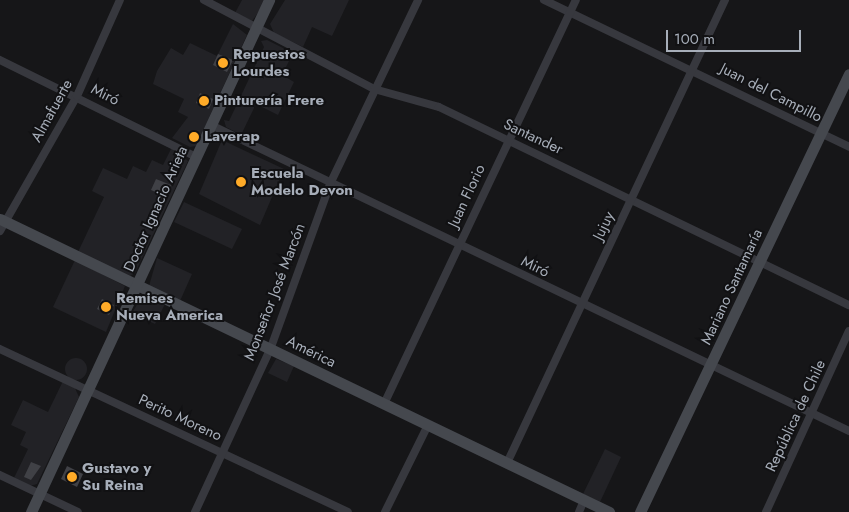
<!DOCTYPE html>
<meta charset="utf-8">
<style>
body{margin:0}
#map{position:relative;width:849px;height:512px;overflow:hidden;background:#161618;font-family:Jost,sans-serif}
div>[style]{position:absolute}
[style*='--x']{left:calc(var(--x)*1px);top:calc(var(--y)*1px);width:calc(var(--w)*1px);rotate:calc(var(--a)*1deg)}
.built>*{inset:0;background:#222226}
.round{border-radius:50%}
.building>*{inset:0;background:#404146}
.street>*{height:8px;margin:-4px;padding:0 4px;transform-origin:4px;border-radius:4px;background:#37383e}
.secondary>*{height:11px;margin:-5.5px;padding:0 5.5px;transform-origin:5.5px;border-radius:5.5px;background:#45484e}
.dots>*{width:14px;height:14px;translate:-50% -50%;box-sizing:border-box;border:2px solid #111113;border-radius:50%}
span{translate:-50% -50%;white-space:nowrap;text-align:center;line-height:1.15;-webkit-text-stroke:4px #111113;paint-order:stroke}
.poi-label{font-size:15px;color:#a7aeb9;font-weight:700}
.left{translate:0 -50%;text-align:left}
.street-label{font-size:15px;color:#a7aeb9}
.scale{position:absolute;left:666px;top:30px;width:135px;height:22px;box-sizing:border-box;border:2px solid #a7aeb9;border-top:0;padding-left:6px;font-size:15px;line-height:18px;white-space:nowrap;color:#a7aeb9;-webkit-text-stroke:4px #111113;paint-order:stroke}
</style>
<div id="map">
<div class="built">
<div style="clip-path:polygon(242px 0,267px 0,252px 21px,235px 13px)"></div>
<div style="clip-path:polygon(285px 0,349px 0,332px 36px,312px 27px,303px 47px,274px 33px,270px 24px)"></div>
<div style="clip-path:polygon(233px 24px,247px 35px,196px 146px,190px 147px,172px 138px,188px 117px,178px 112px,184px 99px,153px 84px,157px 71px,171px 48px,183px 55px,190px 43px,217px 56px)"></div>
<div style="clip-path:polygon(267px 40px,293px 53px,282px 75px,294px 82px,278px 115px,256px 104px,241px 135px,226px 127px,224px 120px,229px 121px,264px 47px,261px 41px)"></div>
<div style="clip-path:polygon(222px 140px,284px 169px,260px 225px,199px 194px)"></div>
<div style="clip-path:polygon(172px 147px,188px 161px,135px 273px,130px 276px,78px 252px,104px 197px,92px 191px,103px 168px,127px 179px,133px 166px,146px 172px,152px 160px,163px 165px)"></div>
<div style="clip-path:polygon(184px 202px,242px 229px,232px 249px,174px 222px)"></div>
<div style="clip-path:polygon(157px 258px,192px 274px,180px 301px,149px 286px)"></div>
<div style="clip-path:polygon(75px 260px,125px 286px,106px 332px,53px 307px)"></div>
<div style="clip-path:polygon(143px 295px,165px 304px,155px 324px,132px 313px)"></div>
<div class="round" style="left:65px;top:358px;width:22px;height:22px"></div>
<div style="clip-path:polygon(276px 359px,294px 366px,287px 382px,268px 373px)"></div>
<div style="clip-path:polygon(63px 381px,74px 386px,79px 397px,37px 484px,30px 486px,14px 478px,28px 449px,20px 445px,26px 432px,11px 425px,23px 400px,48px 412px)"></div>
<div style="clip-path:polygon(605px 449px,621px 457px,600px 502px,583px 494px)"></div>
</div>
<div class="building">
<div style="clip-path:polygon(218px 54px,233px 60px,227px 72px,213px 65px)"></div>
<div style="clip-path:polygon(200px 93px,213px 99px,209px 109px,196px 103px)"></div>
<div style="clip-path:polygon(156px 179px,171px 185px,166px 197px,151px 190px)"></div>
<div style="clip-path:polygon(102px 299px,114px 305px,109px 315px,97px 309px)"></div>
<div style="clip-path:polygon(31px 462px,41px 466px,31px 480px,24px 477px)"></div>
<div style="clip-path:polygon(67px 466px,83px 474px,77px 487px,61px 479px)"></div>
</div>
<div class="street">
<div style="--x:204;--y:0;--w:192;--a:27.6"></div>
<div style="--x:374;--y:89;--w:67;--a:15.5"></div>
<div style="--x:439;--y:107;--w:455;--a:25.8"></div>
<div style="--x:544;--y:0;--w:339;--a:25.7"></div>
<div style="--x:0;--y:60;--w:219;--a:26.3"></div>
<div style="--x:211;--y:125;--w:708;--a:25.62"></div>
<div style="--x:0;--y:231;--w:155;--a:-60.3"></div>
<div style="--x:77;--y:96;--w:105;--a:-65.9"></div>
<div style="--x:0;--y:349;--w:384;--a:25.1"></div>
<div style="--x:384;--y:404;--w:447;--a:-64.6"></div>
<div style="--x:507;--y:463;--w:512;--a:-64.79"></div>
<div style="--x:0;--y:475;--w:86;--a:25.4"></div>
<div style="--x:195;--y:512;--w:179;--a:-65.2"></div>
<div style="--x:270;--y:350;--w:177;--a:-70.1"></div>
<div style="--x:330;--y:184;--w:204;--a:-64.4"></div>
<div style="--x:385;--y:512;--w:97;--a:-63.7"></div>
<div style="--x:579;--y:512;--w:13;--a:-67"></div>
<div style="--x:766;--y:512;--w:199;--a:-65.4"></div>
</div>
<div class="secondary">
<div style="--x:0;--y:219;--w:676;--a:25.69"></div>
<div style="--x:31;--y:512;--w:565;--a:-65.07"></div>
<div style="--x:640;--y:512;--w:485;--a:-64.5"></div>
</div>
<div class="dots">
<div style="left:223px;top:63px;background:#ffab28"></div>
<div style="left:204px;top:101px;background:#ffab28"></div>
<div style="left:194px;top:137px;background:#ffab28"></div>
<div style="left:241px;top:182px;background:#ffab28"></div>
<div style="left:106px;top:307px;background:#ffab28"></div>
<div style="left:72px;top:477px;background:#ffab28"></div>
</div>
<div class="poi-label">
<span class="left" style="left:233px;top:63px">Repuestos<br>Lourdes</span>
<span class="left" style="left:214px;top:101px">Pinturería Frere</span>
<span class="left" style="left:204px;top:137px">Laverap</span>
<span class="left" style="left:251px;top:182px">Escuela<br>Modelo Devon</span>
<span class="left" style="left:116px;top:307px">Remises<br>Nueva America</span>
<span class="left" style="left:82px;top:477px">Gustavo y<br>Su Reina</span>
</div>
<div class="street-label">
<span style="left:771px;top:93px;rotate:27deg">Juan del Campillo</span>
<span style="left:105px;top:95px;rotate:27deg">Miró</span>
<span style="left:52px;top:111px;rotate:-61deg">Almafuerte</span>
<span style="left:533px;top:137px;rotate:25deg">Santander</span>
<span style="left:467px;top:196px;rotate:-65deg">Juan Florio</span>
<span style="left:156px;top:209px;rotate:-66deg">Doctor Ignacio Arieta</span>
<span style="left:604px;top:226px;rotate:-64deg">Jujuy</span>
<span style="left:535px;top:267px;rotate:26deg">Miró</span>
<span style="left:732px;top:287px;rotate:-65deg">Mariano Santamaría</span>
<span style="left:275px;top:292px;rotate:-69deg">Monseñor José Marcón</span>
<span style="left:311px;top:352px;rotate:26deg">América</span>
<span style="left:796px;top:416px;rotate:-65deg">República de Chile</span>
<span style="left:180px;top:418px;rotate:25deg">Perito Moreno</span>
</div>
<div class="scale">100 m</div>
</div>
